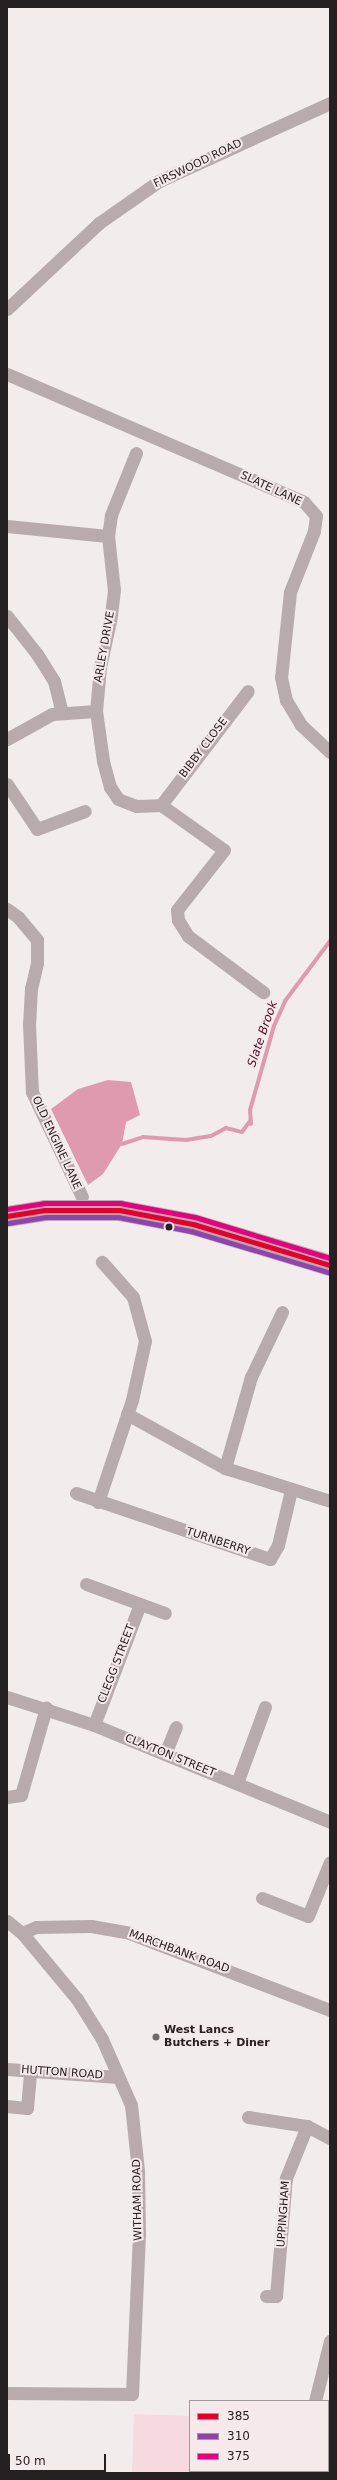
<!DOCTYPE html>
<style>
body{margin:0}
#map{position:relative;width:337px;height:2480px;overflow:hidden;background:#f2eced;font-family:"DejaVu Sans",sans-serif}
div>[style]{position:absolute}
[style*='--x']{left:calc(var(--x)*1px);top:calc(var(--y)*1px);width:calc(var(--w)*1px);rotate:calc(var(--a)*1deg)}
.green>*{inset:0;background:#f7d9e0}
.water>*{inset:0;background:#e09aaf}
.stream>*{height:4px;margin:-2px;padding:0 2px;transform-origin:2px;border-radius:2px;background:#e09aaf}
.street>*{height:13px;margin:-6.5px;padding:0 6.5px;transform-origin:6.5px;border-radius:6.5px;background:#b7abad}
.primary>*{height:21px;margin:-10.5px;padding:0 10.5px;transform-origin:10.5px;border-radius:10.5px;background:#b9abb0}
.bus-1>*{height:5px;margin:-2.5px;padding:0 2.5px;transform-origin:2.5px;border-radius:2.5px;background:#e4002b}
.bus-2>*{height:5px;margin:-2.5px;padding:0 2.5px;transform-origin:2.5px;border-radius:2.5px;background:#8e44ad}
.bus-3>*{height:5px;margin:-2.5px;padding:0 2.5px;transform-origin:2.5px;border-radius:2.5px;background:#e5007d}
.dots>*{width:11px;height:11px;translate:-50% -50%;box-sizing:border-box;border:2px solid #f5e9ec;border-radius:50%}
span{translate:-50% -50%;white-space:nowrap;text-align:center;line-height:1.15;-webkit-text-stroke:4px #f5e9ec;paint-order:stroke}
.street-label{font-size:11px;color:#252122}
.poi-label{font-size:11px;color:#252122;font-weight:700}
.left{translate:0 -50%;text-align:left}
.water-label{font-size:12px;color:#4e1028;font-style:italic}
.frame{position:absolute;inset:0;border:8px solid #252122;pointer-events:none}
.legend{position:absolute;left:189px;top:2400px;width:140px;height:72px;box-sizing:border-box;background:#f5e9ec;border:1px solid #a2999b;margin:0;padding:5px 7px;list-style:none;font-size:12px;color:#252122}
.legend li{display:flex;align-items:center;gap:8px;height:20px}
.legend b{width:20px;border:1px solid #a2999b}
.scale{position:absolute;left:8px;top:2454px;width:98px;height:18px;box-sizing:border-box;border:2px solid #252122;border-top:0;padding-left:5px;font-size:12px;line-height:14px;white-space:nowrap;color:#252122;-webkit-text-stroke:3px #f5e9ec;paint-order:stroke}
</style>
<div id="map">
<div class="green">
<div style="clip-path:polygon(134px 2414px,190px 2416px,190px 2471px,294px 2471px,293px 2473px,132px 2473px)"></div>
</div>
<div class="water">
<div style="clip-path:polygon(108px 1080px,131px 1082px,140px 1115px,126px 1122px,122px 1144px,103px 1174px,88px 1185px,51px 1109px,78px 1089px)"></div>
</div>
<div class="stream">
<div style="--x:251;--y:1124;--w:14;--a:-94"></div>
<div style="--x:250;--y:1110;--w:87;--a:-74.1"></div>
<div style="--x:274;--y:1026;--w:27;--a:-66"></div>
<div style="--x:285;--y:1001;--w:75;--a:-53.1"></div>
<div style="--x:122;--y:1144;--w:22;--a:-18"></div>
<div style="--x:143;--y:1137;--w:43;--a:4"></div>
<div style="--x:186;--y:1140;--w:25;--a:-9"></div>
<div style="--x:211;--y:1136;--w:17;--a:-28"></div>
<div style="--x:226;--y:1128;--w:16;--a:14"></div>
<div style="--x:242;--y:1132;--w:14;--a:-54"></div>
</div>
<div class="street">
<div style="--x:7;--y:309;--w:126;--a:-43.1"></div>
<div style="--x:99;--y:223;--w:73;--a:-35"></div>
<div style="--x:159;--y:181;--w:188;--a:-24.5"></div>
<div style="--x:7;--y:374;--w:323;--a:23.3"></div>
<div style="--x:304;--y:502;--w:18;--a:49"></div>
<div style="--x:316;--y:516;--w:15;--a:98"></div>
<div style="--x:314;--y:531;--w:66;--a:111.5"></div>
<div style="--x:290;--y:592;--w:85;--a:96"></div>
<div style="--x:281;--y:677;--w:24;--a:78"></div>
<div style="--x:286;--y:700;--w:29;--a:59"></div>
<div style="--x:301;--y:725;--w:40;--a:43"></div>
<div style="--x:136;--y:453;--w:67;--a:112"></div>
<div style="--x:111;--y:515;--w:21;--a:98"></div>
<div style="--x:108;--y:536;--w:54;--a:83.7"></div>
<div style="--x:114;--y:590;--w:31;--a:97"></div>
<div style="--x:110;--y:621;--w:47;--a:102.3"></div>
<div style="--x:100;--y:667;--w:44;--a:95.2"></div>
<div style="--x:96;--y:711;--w:50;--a:82"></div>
<div style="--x:103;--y:761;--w:27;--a:75"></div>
<div style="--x:110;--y:787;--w:14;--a:56"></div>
<div style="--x:118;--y:799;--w:19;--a:21"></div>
<div style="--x:136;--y:806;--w:25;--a:-2"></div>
<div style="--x:7;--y:526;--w:101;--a:5.7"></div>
<div style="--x:7;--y:616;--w:48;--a:51.7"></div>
<div style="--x:37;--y:654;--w:32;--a:58"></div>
<div style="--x:54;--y:681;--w:33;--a:76"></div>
<div style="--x:7;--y:739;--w:51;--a:-29.1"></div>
<div style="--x:52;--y:714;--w:44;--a:-3.9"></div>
<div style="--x:7;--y:784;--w:54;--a:56.3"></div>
<div style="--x:37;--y:829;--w:51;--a:-20.6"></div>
<div style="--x:161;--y:805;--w:77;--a:35.5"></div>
<div style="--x:224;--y:850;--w:76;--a:128.1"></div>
<div style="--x:177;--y:910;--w:10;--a:84"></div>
<div style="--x:178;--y:920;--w:19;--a:58"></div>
<div style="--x:188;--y:936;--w:94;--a:36.7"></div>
<div style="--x:161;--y:805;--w:143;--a:-52.7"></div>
<div style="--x:7;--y:909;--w:14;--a:36"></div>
<div style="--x:18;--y:917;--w:30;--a:50"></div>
<div style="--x:37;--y:940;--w:23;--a:90"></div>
<div style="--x:37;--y:963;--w:26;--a:103"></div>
<div style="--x:31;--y:988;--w:36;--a:93"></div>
<div style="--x:29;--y:1024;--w:68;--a:87.5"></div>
<div style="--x:32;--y:1092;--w:116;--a:64.5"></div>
<div style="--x:127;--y:1414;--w:112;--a:28.9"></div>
<div style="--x:225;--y:1468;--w:110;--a:17.4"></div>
<div style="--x:225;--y:1468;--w:95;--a:-74.1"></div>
<div style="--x:251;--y:1377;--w:72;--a:-64.5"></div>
<div style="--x:76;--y:1493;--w:205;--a:18.8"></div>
<div style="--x:270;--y:1559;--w:16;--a:-60"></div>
<div style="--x:278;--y:1545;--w:57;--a:-76.7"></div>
<div style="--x:98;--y:1502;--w:108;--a:-71.6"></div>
<div style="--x:132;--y:1400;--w:60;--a:-77.6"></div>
<div style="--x:145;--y:1341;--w:46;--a:-105.3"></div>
<div style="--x:133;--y:1297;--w:47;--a:-131.5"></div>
<div style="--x:86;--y:1584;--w:84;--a:20.2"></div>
<div style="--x:7;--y:1697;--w:91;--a:17.8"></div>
<div style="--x:94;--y:1725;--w:255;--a:22.3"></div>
<div style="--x:94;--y:1725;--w:129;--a:-69.2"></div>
<div style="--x:165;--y:1754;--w:29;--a:-68"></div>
<div style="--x:237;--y:1783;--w:81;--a:-69.8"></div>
<div style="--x:7;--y:1797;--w:14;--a:-8"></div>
<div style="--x:21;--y:1795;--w:91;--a:-74"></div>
<div style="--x:262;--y:1898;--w:49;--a:21.4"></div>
<div style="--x:308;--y:1916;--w:58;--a:-67.8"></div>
<div style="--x:7;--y:1921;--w:19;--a:39"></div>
<div style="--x:22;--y:1933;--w:86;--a:50.2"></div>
<div style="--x:77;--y:1999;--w:47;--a:58"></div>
<div style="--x:102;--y:2039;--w:72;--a:66.3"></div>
<div style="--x:131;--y:2105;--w:66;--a:83.9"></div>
<div style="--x:138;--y:2171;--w:63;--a:89.1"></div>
<div style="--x:139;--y:2234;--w:160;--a:92.5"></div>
<div style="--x:132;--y:2394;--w:125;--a:-179.5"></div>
<div style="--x:22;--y:1933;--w:15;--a:-23"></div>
<div style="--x:36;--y:1927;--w:55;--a:-1"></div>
<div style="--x:91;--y:1926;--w:39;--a:10"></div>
<div style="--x:129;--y:1933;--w:215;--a:21"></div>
<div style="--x:7;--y:2069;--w:111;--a:4.1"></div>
<div style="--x:7;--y:2106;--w:20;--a:6"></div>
<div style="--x:27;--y:2108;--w:38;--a:-85"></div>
<div style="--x:248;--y:2117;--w:60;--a:8.7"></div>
<div style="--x:307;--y:2126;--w:26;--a:28"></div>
<div style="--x:266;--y:2296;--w:10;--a:0"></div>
<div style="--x:276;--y:2296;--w:118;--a:-85.2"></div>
<div style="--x:286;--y:2178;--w:56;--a:-68"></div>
<div style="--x:315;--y:2401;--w:62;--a:-76"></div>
</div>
<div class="primary">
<div style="--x:7;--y:1216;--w:38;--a:-9"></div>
<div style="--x:45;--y:1210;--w:74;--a:0"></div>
<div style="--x:119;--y:1210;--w:75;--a:10.7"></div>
<div style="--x:193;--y:1224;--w:143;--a:16.7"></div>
</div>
<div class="bus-1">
<div style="--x:7;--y:1216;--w:38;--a:-9"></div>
<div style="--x:45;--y:1210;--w:74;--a:0"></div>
<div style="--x:119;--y:1210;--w:75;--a:10.7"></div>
<div style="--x:193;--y:1224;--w:143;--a:16.7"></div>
</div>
<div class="bus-2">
<div style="--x:8;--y:1223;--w:38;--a:-9"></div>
<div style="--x:46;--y:1217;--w:72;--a:0"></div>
<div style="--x:118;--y:1217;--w:74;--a:10.9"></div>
<div style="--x:191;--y:1231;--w:143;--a:16.7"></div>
</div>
<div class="bus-3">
<div style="--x:7;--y:1209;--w:37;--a:-9"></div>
<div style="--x:44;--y:1203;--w:76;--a:0"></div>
<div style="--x:120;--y:1203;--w:76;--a:10.6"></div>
<div style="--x:195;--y:1217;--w:141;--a:16.9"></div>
</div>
<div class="dots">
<div style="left:169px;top:1227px;background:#252122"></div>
<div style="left:156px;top:2037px;background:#6d6869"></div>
</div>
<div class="street-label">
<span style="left:198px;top:164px;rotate:-26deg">FIRSWOOD ROAD</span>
<span style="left:271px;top:489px;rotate:25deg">SLATE LANE</span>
<span style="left:105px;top:647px;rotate:-80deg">ARLEY DRIVE</span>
<span style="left:204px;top:748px;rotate:-53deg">BIBBY CLOSE</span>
<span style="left:56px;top:1143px;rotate:65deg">OLD ENGINE LANE</span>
<span style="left:218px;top:1542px;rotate:18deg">TURNBERRY</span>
<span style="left:117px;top:1664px;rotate:-69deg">CLEGG STREET</span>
<span style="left:170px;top:1756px;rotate:22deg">CLAYTON STREET</span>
<span style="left:179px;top:1952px;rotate:20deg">MARCHBANK ROAD</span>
<span style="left:62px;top:2073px;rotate:4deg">HUTTON ROAD</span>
<span style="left:138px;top:2200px;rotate:-91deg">WITHAM ROAD</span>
<span style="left:284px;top:2214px;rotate:-86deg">UPPINGHAM</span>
</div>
<div class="poi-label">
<span class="left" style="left:164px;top:2037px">West Lancs<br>Butchers + Diner</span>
</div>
<div class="water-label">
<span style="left:263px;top:1034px;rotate:-71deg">Slate Brook</span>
</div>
<div class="frame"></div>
<ul class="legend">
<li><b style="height:5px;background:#e4002b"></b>385</li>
<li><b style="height:5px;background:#8e44ad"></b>310</li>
<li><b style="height:5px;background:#e5007d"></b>375</li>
</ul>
<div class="scale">50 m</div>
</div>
